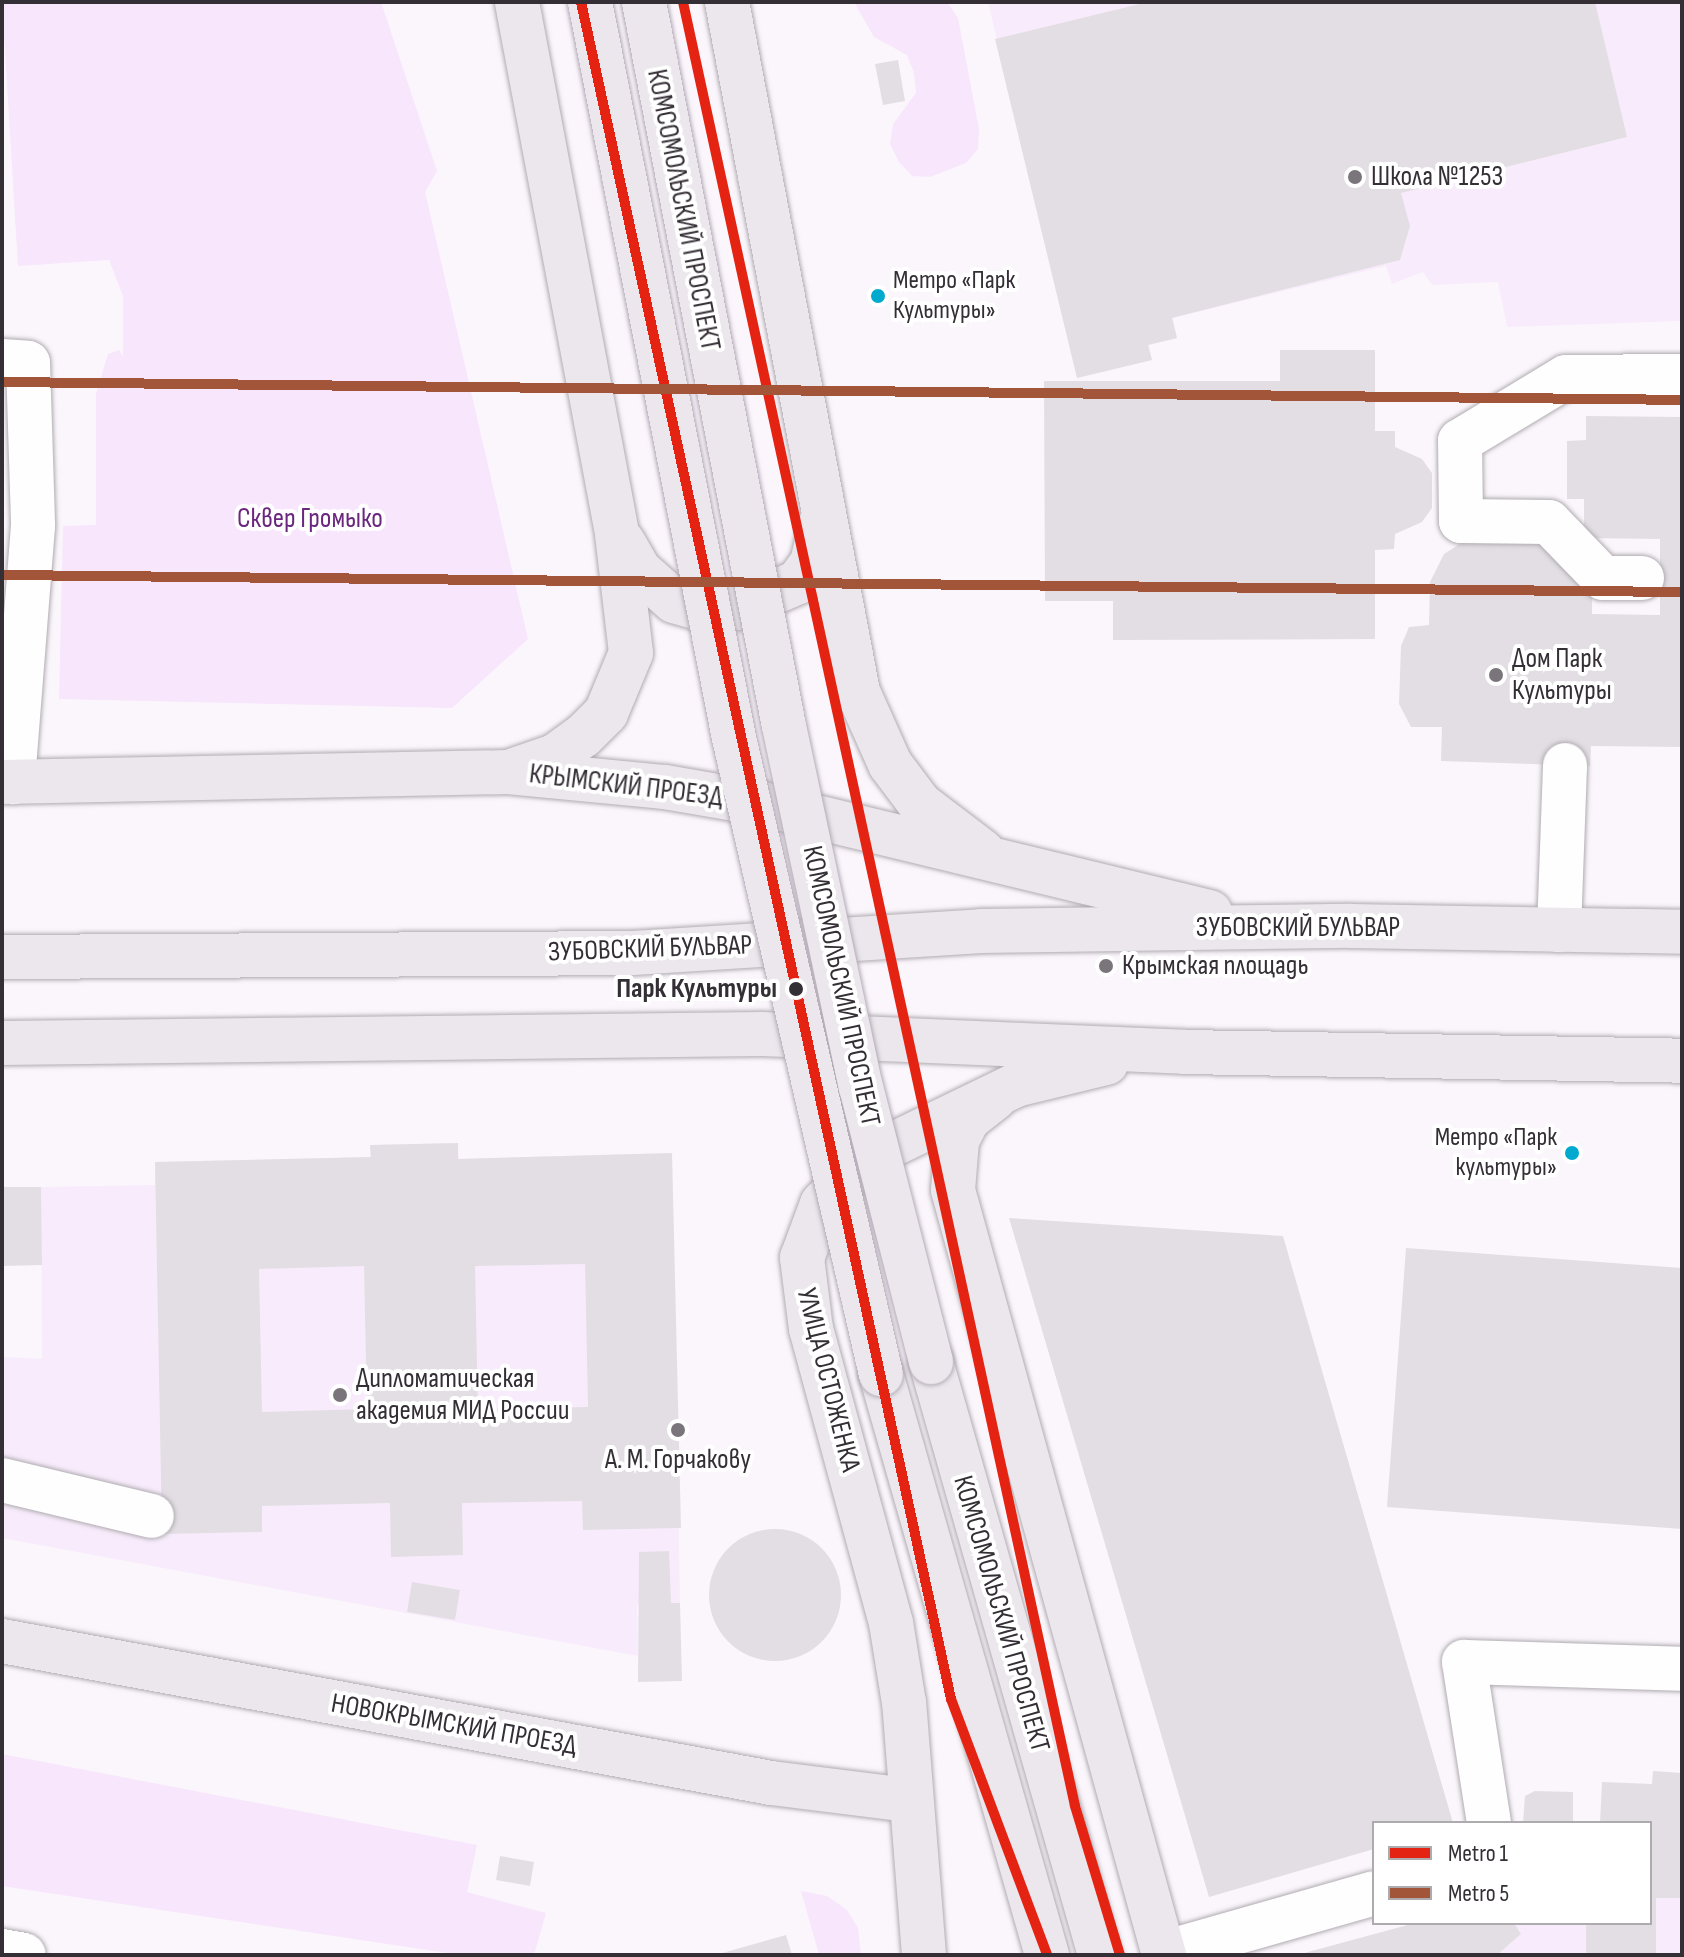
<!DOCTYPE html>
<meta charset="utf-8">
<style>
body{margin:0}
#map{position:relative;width:1684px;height:1957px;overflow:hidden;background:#fbf6fc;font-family:"Sofia Sans Condensed",sans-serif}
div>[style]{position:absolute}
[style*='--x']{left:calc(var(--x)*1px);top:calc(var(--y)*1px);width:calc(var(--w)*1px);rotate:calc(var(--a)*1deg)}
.built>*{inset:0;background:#f8ecfc}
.green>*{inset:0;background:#f7e6fc}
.building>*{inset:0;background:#e3dee4}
.round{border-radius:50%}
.roads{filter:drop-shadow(0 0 2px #b0acb1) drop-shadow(0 0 2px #b0acb1)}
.minor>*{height:44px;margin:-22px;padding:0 22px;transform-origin:22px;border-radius:22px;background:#fefeff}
.major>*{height:44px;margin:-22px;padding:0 22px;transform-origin:22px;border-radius:22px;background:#ebe7ec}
.bridges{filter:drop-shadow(0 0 2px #b3aab6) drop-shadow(0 0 2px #b3aab6)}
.major-bridge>*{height:44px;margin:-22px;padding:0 22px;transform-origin:22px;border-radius:22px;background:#ebe7ec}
.metro-1>*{height:10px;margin:-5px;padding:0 5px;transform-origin:5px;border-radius:5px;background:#e42313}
.metro-2>*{height:10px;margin:-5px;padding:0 5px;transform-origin:5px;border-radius:5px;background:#a35539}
.dots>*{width:22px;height:22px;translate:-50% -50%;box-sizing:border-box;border:4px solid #fff;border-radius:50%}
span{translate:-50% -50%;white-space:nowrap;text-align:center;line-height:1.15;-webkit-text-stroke:8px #fff;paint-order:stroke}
.bus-label{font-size:26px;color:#342e35}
.left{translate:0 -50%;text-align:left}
.right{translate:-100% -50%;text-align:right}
.poi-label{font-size:28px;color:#342e35}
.street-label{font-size:28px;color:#342e35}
.park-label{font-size:28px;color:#6a277d}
.stop-label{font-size:28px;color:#342e35;font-weight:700}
.frame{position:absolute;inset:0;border:4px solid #342e35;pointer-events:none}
.legend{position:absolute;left:1372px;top:1821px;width:280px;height:104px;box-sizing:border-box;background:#fff;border:2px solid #aeabae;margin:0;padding:10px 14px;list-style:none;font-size:24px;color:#342e35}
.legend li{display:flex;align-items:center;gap:16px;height:40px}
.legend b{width:40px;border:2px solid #aeabae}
</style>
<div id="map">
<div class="built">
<div style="clip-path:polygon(988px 2px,1682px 2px,1682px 321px,1507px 327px,1498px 282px,1432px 285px,1423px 272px,1392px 284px,1386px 266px,1173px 318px,1177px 338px,1149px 345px,1152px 360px,1077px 378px)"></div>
<div style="clip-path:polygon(458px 1143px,459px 1159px,672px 1153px,680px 1603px,637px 1605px,638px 1656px,2px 1538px,2px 1357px,42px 1359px,41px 1187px,155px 1185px,155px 1162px,370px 1157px,370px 1145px)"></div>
<div style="clip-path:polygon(1650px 1898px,1682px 1898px,1682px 1955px,1497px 1955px,1521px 1934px,1514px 1923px,1650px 1923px)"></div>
</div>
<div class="green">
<div style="clip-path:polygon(2px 2px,381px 2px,437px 171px,425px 192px,528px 639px,452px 708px,59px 699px,63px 526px,96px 525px,96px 394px,108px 354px,119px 350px,123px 357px,123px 296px,109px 260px,18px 266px)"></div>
<div style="clip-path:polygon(854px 2px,947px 2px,958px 18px,979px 129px,978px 149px,966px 163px,930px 177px,912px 176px,899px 162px,890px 144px,893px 124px,916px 93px,914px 73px,907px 55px,874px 37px)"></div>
<div style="clip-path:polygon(2px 1754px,477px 1845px,467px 1892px,546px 1913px,534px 1955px,461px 1955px,2px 1886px)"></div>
<div style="clip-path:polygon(801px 1891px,827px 1896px,847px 1910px,858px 1928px,861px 1955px,819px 1955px)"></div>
</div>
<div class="building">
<div style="clip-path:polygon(1148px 2px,1595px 2px,1627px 137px,1401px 193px,1410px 226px,1400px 260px,1172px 318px,1177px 338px,1148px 345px,1152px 360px,1077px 378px,995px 39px)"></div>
<div style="clip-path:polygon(898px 60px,905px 101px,883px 105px,875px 64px)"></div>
<div style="clip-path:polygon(1280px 350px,1375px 350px,1375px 431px,1395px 431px,1395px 447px,1422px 459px,1432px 473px,1432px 508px,1422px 522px,1395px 534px,1394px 549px,1375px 550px,1375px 639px,1113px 640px,1113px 601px,1045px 601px,1044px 381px,1280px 381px)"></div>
<div style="clip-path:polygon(1586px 416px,1682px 417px,1682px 747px,1591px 746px,1590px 766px,1441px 761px,1442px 727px,1411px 727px,1399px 704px,1401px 646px,1409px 627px,1429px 625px,1430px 582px,1444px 554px,1472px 536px,1545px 537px,1592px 585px,1592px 614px,1660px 615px,1660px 539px,1584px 538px,1584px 499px,1567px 499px,1567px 441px,1586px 440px)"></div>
<div style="clip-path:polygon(evenodd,458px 1143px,458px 1159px,672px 1153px,681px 1528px,583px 1530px,582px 1501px,462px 1503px,463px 1555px,391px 1557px,390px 1503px,262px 1506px,262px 1532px,162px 1534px,155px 1162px,371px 1157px,370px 1145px,458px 1143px,585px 1264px,588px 1407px,478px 1409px,475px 1266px,585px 1264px,458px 1143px,364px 1266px,367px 1409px,262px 1412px,259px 1269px,364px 1266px)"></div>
<div style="clip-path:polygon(2px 1187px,41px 1187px,42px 1265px,2px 1266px)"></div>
<div style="clip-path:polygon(1009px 1218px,1283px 1236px,1453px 1823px,1374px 1823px,1374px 1849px,1209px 1897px)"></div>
<div style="clip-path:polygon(1406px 1248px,1682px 1268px,1682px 1529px,1387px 1507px)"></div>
<div class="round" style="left:709px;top:1529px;width:132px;height:132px"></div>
<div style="clip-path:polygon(669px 1551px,671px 1603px,680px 1603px,682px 1681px,638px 1682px,639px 1552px)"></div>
<div style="clip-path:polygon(412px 1582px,460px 1590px,455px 1620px,407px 1612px)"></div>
<div style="clip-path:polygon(1653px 1771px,1682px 1773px,1682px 1898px,1656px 1898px,1656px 1955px,1586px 1955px,1586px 1923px,1650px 1923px,1650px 1823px,1600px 1823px,1602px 1782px,1652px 1784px)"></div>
<div style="clip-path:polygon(1535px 1791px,1573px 1792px,1573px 1823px,1523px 1823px,1525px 1796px)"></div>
<div style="clip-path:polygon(500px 1856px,534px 1862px,530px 1886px,496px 1880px)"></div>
<div style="clip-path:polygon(1415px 1923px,1514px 1923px,1521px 1934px,1497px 1955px,1297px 1955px)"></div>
<div style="clip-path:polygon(786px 1935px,792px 1955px,719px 1955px,719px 1954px)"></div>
</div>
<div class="roads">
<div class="minor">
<div style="--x:2;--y:361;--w:26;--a:4"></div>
<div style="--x:28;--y:363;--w:163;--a:88.2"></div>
<div style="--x:33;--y:526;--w:257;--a:94.5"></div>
<div style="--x:1642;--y:578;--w:39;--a:180"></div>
<div style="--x:1603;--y:578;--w:78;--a:-134"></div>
<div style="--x:1549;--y:522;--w:88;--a:-179.3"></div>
<div style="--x:1461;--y:521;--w:80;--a:-90.7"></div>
<div style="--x:1460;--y:441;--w:124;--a:-31.1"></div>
<div style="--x:1566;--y:377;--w:116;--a:-0.5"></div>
<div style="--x:1559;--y:930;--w:165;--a:-87.9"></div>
<div style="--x:2;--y:1480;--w:154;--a:13.5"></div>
<div style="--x:1489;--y:1823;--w:163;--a:-98.8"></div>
<div style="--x:1464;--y:1662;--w:218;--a:1.8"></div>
<div style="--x:2;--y:1951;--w:22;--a:10"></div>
<div style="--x:1164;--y:1953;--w:218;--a:-15.9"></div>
</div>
<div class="major">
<div style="--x:727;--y:2;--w:702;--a:79.25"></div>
<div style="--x:858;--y:692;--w:79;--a:66"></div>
<div style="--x:890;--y:764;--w:50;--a:53.1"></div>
<div style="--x:920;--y:804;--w:78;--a:37.2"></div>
<div style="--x:623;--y:542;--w:34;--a:60"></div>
<div style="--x:640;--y:571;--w:45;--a:41.4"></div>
<div style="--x:674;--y:601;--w:29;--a:16"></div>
<div style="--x:702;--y:609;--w:36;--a:-2"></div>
<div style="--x:738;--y:608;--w:65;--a:-23.4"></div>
<div style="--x:798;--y:582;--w:24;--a:-54"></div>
<div style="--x:812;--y:563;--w:44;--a:-76.9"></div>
<div style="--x:514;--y:770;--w:43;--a:-18.9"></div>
<div style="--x:555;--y:756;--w:34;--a:-36"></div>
<div style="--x:583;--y:736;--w:33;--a:-45"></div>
<div style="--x:606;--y:713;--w:65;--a:-67.4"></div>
<div style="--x:631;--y:653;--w:121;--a:-96.7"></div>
<div style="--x:617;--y:533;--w:540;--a:-100.67"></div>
<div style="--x:2;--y:782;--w:506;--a:-1.13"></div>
<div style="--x:508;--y:772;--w:158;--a:5.5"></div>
<div style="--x:665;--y:787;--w:99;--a:9.8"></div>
<div style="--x:763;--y:804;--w:460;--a:13.6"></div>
<div style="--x:2;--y:957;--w:631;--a:-0.36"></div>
<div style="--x:633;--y:953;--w:349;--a:-3.6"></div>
<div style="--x:981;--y:931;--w:370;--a:-0.8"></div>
<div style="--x:1351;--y:926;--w:331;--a:1"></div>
<div style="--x:2;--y:1043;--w:760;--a:-0.68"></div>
<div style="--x:762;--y:1034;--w:422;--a:2.4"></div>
<div style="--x:1184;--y:1052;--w:498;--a:1"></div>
<div style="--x:995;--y:1098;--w:34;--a:142"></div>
<div style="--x:968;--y:1119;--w:25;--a:117"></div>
<div style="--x:957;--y:1141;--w:49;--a:94.7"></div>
<div style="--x:953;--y:1190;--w:794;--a:74.58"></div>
<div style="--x:931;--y:1362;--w:617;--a:74.09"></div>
<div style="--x:881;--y:1374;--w:604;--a:74.05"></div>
<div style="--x:2;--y:1641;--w:782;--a:10.46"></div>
<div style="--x:771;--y:1783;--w:138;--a:7.1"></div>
<div style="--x:924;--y:1955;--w:253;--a:-94.5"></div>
<div style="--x:904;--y:1703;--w:81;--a:-99.2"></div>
<div style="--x:891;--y:1623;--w:305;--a:-105.2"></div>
<div style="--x:811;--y:1329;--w:72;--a:-97.2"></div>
<div style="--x:802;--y:1258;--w:58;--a:-69.7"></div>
<div style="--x:822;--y:1204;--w:63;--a:-46.9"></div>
<div style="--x:865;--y:1158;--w:168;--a:-25.8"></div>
<div style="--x:1016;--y:1085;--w:93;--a:-13.7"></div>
</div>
</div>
<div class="bridges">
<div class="major-bridge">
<div style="--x:590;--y:2;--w:750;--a:78.93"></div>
<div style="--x:734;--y:738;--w:653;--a:76.99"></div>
<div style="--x:644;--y:2;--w:737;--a:79.06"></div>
<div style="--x:784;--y:726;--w:369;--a:78"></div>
<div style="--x:861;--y:1087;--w:284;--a:75.7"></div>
</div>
</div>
<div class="metro-1">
<div style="--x:581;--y:2;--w:1737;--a:77.7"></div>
<div style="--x:951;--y:1699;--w:273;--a:69.4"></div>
<div style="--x:683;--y:2;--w:1846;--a:77.74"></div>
<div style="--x:1075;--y:1806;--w:156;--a:73.2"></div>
</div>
<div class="metro-2">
<div style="--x:2;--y:382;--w:1680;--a:0.61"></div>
<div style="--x:2;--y:575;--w:1680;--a:0.58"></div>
</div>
<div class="dots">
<div style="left:1355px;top:177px;background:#7a747b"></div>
<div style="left:878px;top:296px;background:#00a9ce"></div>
<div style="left:1496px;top:675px;background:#7a747b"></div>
<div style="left:1106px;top:966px;background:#7a747b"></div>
<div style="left:796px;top:989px;background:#342e35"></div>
<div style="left:1572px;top:1153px;background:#00a9ce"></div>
<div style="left:340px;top:1395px;background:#7a747b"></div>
<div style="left:678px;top:1430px;background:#7a747b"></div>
</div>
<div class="bus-label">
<span class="left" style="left:893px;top:296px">Метро «Парк<br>Культуры»</span>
<span class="right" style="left:1557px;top:1153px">Метро «Парк<br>культуры»</span>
</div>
<div class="poi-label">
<span class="left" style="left:1371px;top:177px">Школа №1253</span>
<span class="left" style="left:1512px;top:675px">Дом Парк<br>Культуры</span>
<span class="left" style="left:1122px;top:966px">Крымская площадь</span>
<span class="left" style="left:356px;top:1395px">Дипломатическая<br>академия МИД России</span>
<span style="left:678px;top:1460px">А. М. Горчакову</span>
</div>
<div class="street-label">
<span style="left:683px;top:210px;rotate:79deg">КОМСОМОЛЬСКИЙ ПРОСПЕКТ</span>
<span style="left:626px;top:786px;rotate:7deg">КРЫМСКИЙ ПРОЕЗД</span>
<span style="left:1298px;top:928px">ЗУБОВСКИЙ БУЛЬВАР</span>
<span style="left:650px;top:949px;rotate:-2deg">ЗУБОВСКИЙ БУЛЬВАР</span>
<span style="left:841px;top:986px;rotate:78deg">КОМСОМОЛЬСКИЙ ПРОСПЕКТ</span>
<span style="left:828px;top:1380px;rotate:76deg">УЛИЦА ОСТОЖЕНКА</span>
<span style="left:1001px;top:1614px;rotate:74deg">КОМСОМОЛЬСКИЙ ПРОСПЕКТ</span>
<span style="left:454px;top:1725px;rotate:10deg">НОВОКРЫМСКИЙ ПРОЕЗД</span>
</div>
<div class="park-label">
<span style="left:310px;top:519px">Сквер Громыко</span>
</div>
<div class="stop-label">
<span class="right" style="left:777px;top:989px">Парк Культуры</span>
</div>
<div class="frame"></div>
<ul class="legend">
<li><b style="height:10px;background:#e42313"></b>Metro 1</li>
<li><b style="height:10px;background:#a35539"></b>Metro 5</li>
</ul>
</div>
